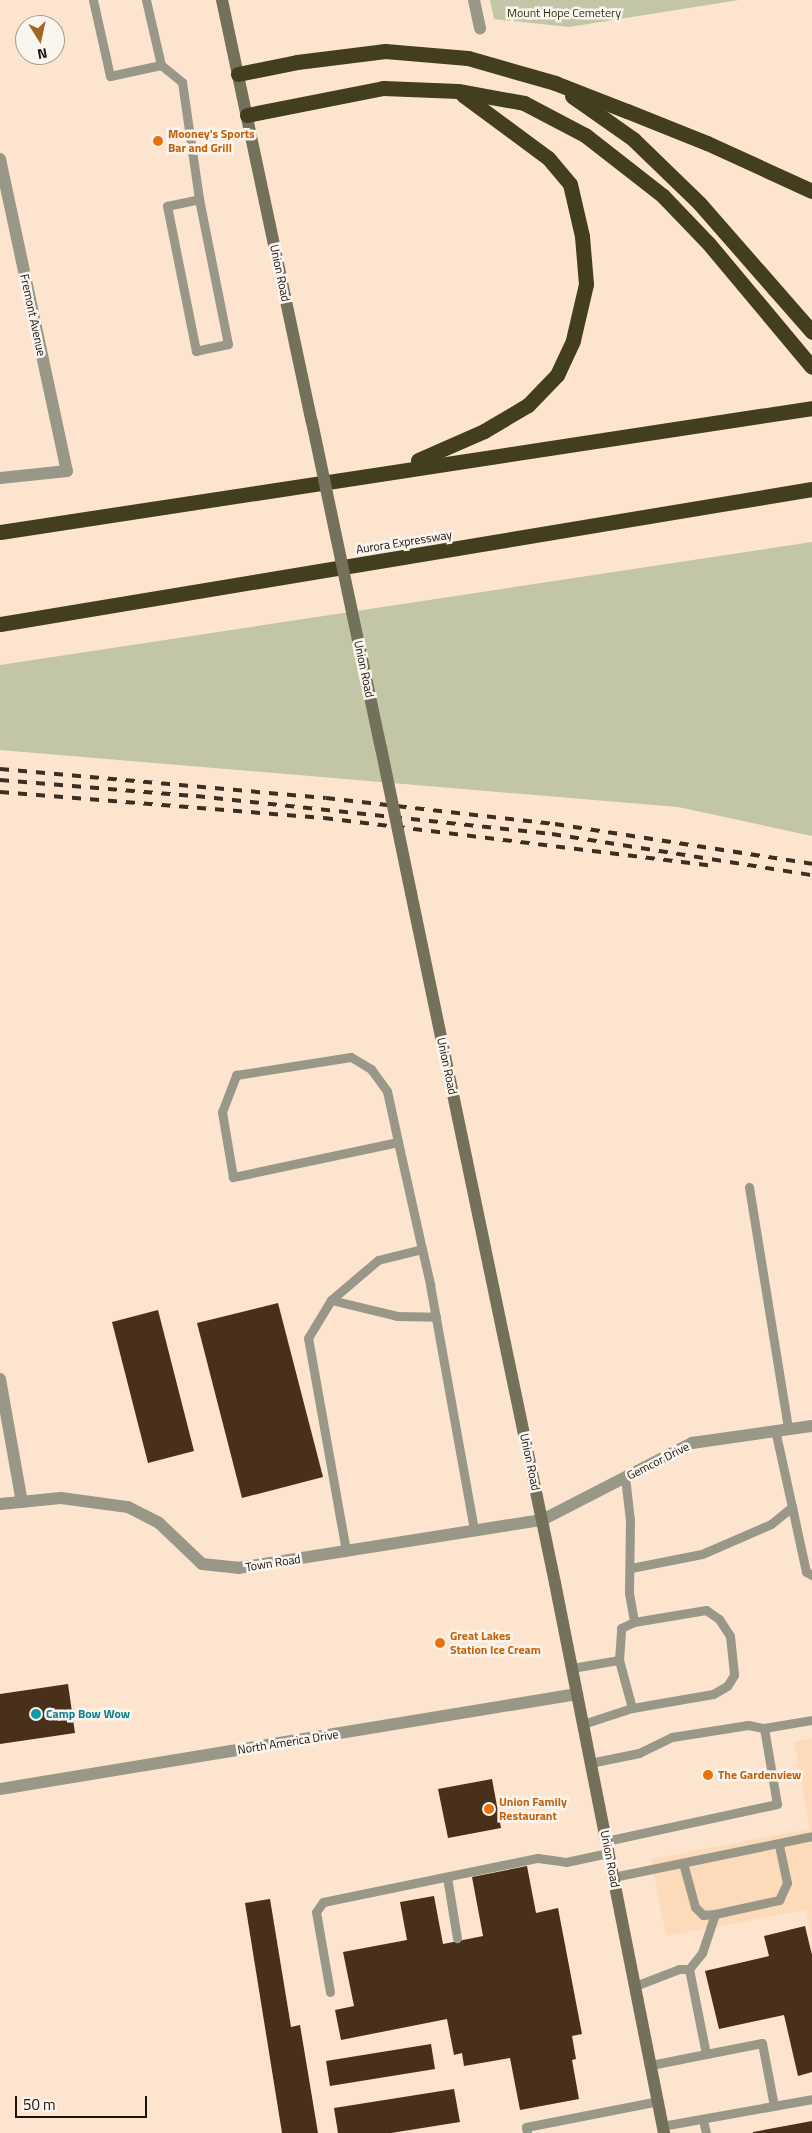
<!DOCTYPE html>
<style>
body{margin:0}
#map{position:relative;width:812px;height:2133px;overflow:hidden;background:#fce4ce;font-family:"Titillium Web",sans-serif}
div>[style]{position:absolute}
[style*='--x']{left:calc(var(--x)*1px);top:calc(var(--y)*1px);width:calc(var(--w)*1px);rotate:calc(var(--a)*1deg)}
.built>*{inset:0;background:#fddab9}
.green>*{inset:0;background:#c2c6a6}
.building>*{inset:0;background:#49301b}
.service>*{height:9px;margin:-4.5px;padding:0 4.5px;transform-origin:4.5px;border-radius:4.5px;background:#999888}
.minor>*{height:12px;margin:-6px;padding:0 6px;transform-origin:6px;border-radius:6px;background:#999888}
.secondary>*{height:12px;margin:-6px;padding:0 6px;transform-origin:6px;border-radius:6px;background:#73715a}
.motorway>*{height:15px;margin:-7.5px;padding:0 7.5px;transform-origin:7.5px;border-radius:7.5px;background:#423e1e}
.rail>*{height:4px;margin-top:-2px;transform-origin:0;background:repeating-linear-gradient(90deg,#3b2f24 0 9px,transparent 0 18px)}
.secondary-bridge>*{height:12px;margin:-6px;padding:0 6px;transform-origin:6px;border-radius:6px;background:#73715a}
.dots>*{width:14px;height:14px;translate:-50% -50%;box-sizing:border-box;border:2px solid #fbf5ef;border-radius:50%}
span{translate:-50% -50%;white-space:nowrap;text-align:center;line-height:1.15;-webkit-text-stroke:5px #fbf5ef;paint-order:stroke}
.park-label{font-size:12px;color:#31340f}
.food-label{font-size:12px;color:#c56008;font-weight:700}
.left{translate:0 -50%;text-align:left}
.street-label{font-size:12px;color:#1b1107}
.culture-label{font-size:12px;color:#0d838f;font-weight:700}
.north{position:absolute;left:15px;top:15px;width:50px;height:50px;box-sizing:border-box;background:#fbf5ef;border:1px solid #a19a92;border-radius:50%;rotate:170deg;font-size:14px;font-weight:700;line-height:20px;text-align:center;color:#1b1107}
.north::after{content:'';display:block;margin:auto;width:18px;height:22px;background:#9f6723;clip-path:polygon(50% 0,100% 100%,50% 72%,0 100%)}
.scale{position:absolute;left:15px;top:2096px;width:132px;height:22px;box-sizing:border-box;border:2px solid #1b1107;border-top:0;padding-left:6px;font-size:15px;line-height:18px;white-space:nowrap;color:#1b1107;-webkit-text-stroke:4px #fbf5ef;paint-order:stroke}
</style>
<div id="map">
<div class="built">
<div style="clip-path:polygon(812px 1738px,812px 1943px,806px 1910px,666px 1936px,651px 1859px,810px 1829px,794px 1742px)"></div>
</div>
<div class="green">
<div style="clip-path:polygon(490px 0,739px 0,569px 27px,494px 19px)"></div>
<div style="clip-path:polygon(812px 542px,812px 836px,678px 807px,0 750px,0 665px)"></div>
</div>
<div class="building">
<div style="clip-path:polygon(278px 1303px,323px 1477px,242px 1498px,197px 1323px)"></div>
<div style="clip-path:polygon(158px 1310px,194px 1451px,148px 1463px,112px 1322px)"></div>
<div style="clip-path:polygon(68px 1684px,75px 1733px,0 1744px,0 1694px)"></div>
<div style="clip-path:polygon(492px 1779px,501px 1828px,448px 1838px,438px 1789px)"></div>
<div style="clip-path:polygon(527px 1866px,536px 1913px,558px 1908px,582px 2034px,572px 2036px,576px 2059px,572px 2060px,579px 2099px,520px 2110px,510px 2058px,464px 2066px,462px 2053px,454px 2055px,447px 2019px,341px 2040px,335px 2010px,354px 2006px,343px 1952px,407px 1940px,400px 1902px,434px 1896px,443px 1944px,483px 1936px,472px 1877px)"></div>
<div style="clip-path:polygon(270px 1899px,291px 2027px,300px 2025px,318px 2133px,282px 2133px,245px 1903px)"></div>
<div style="clip-path:polygon(805px 1926px,812px 1955px,812px 2072px,798px 2076px,784px 2015px,719px 2029px,705px 1971px,769px 1956px,764px 1936px)"></div>
<div style="clip-path:polygon(431px 2044px,435px 2069px,330px 2086px,326px 2061px)"></div>
<div style="clip-path:polygon(454px 2089px,460px 2122px,391px 2133px,338px 2133px,334px 2108px)"></div>
<div style="clip-path:polygon(812px 2121px,812px 2133px,753px 2133px,753px 2132px)"></div>
</div>
<div class="service">
<div style="--x:93;--y:0;--w:78;--a:77.4"></div>
<div style="--x:110;--y:76;--w:52;--a:-12.2"></div>
<div style="--x:161;--y:65;--w:67;--a:-103"></div>
<div style="--x:161;--y:65;--w:27;--a:39"></div>
<div style="--x:182;--y:82;--w:118;--a:81.7"></div>
<div style="--x:199;--y:199;--w:148;--a:78.7"></div>
<div style="--x:228;--y:344;--w:33;--a:168"></div>
<div style="--x:196;--y:351;--w:148;--a:-101.3"></div>
<div style="--x:167;--y:206;--w:33;--a:-12"></div>
<div style="--x:398;--y:1142;--w:169;--a:168"></div>
<div style="--x:233;--y:1177;--w:66;--a:-99.6"></div>
<div style="--x:222;--y:1112;--w:40;--a:-69"></div>
<div style="--x:236;--y:1075;--w:116;--a:-8.9"></div>
<div style="--x:351;--y:1057;--w:23;--a:31"></div>
<div style="--x:371;--y:1069;--w:27;--a:54"></div>
<div style="--x:387;--y:1091;--w:52;--a:77.8"></div>
<div style="--x:398;--y:1142;--w:110;--a:77.4"></div>
<div style="--x:422;--y:1249;--w:37;--a:77"></div>
<div style="--x:430;--y:1285;--w:249;--a:79.8"></div>
<div style="--x:749;--y:1187;--w:245;--a:80.8"></div>
<div style="--x:331;--y:1300;--w:62;--a:-40.4"></div>
<div style="--x:378;--y:1260;--w:45;--a:-14"></div>
<div style="--x:625;--y:1477;--w:43;--a:83.4"></div>
<div style="--x:630;--y:1520;--w:73;--a:90.8"></div>
<div style="--x:629;--y:1593;--w:29;--a:80"></div>
<div style="--x:792;--y:1507;--w:66;--a:77.8"></div>
<div style="--x:806;--y:1572;--w:7;--a:27"></div>
<div style="--x:346;--y:1551;--w:216;--a:-100.1"></div>
<div style="--x:308;--y:1338;--w:44;--a:-58.8"></div>
<div style="--x:331;--y:1300;--w:68;--a:13.6"></div>
<div style="--x:397;--y:1316;--w:39;--a:1"></div>
<div style="--x:631;--y:1568;--w:72;--a:-11.2"></div>
<div style="--x:702;--y:1554;--w:75;--a:-23.5"></div>
<div style="--x:771;--y:1524;--w:27;--a:-39"></div>
<div style="--x:792;--y:1507;--w:79;--a:-102.4"></div>
<div style="--x:572;--y:1668;--w:48;--a:-9.7"></div>
<div style="--x:619;--y:1660;--w:32;--a:-86"></div>
<div style="--x:621;--y:1628;--w:14;--a:-25"></div>
<div style="--x:634;--y:1622;--w:73;--a:-9.5"></div>
<div style="--x:706;--y:1610;--w:16;--a:35"></div>
<div style="--x:719;--y:1619;--w:20;--a:57"></div>
<div style="--x:730;--y:1636;--w:39;--a:84"></div>
<div style="--x:734;--y:1675;--w:13;--a:122"></div>
<div style="--x:727;--y:1686;--w:16;--a:150"></div>
<div style="--x:713;--y:1694;--w:82;--a:170.2"></div>
<div style="--x:632;--y:1708;--w:50;--a:-105.2"></div>
<div style="--x:583;--y:1724;--w:52;--a:-18.1"></div>
<div style="--x:764;--y:1728;--w:49;--a:-9.5"></div>
<div style="--x:590;--y:1763;--w:50;--a:-11.5"></div>
<div style="--x:639;--y:1753;--w:37;--a:-26"></div>
<div style="--x:672;--y:1737;--w:77;--a:-9"></div>
<div style="--x:748;--y:1725;--w:16;--a:11"></div>
<div style="--x:764;--y:1728;--w:77;--a:80.3"></div>
<div style="--x:777;--y:1804;--w:175;--a:167.8"></div>
<div style="--x:683;--y:1863;--w:46;--a:74.7"></div>
<div style="--x:695;--y:1907;--w:11;--a:45"></div>
<div style="--x:703;--y:1915;--w:12;--a:-5"></div>
<div style="--x:447;--y:1877;--w:62;--a:80.7"></div>
<div style="--x:613;--y:1877;--w:203;--a:-11.6"></div>
<div style="--x:635;--y:1986;--w:47;--a:-21.1"></div>
<div style="--x:679;--y:1969;--w:10;--a:0"></div>
<div style="--x:689;--y:1969;--w:21;--a:-51"></div>
<div style="--x:702;--y:1953;--w:41;--a:-71.6"></div>
<div style="--x:715;--y:1914;--w:66;--a:-12.3"></div>
<div style="--x:779;--y:1900;--w:19;--a:-65"></div>
<div style="--x:787;--y:1883;--w:40;--a:-102"></div>
<div style="--x:330;--y:1992;--w:81;--a:-99.9"></div>
<div style="--x:316;--y:1912;--w:12;--a:-55"></div>
<div style="--x:323;--y:1902;--w:219;--a:-11.6"></div>
<div style="--x:538;--y:1858;--w:28;--a:8"></div>
<div style="--x:566;--y:1862;--w:43;--a:-12.1"></div>
<div style="--x:706;--y:2054;--w:57;--a:-11.1"></div>
<div style="--x:762;--y:2043;--w:64;--a:79.2"></div>
<div style="--x:651;--y:2065;--w:56;--a:-11.3"></div>
<div style="--x:706;--y:2054;--w:87;--a:-101.3"></div>
<div style="--x:703;--y:2120;--w:13;--a:77"></div>
<div style="--x:662;--y:2126;--w:152;--a:-10.2"></div>
<div style="--x:527;--y:2133;--w:6;--a:-99"></div>
<div style="--x:526;--y:2127;--w:135;--a:-11.1"></div>
</div>
<div class="minor">
<div style="--x:474;--y:0;--w:29;--a:78"></div>
<div style="--x:0;--y:159;--w:319;--a:77.9"></div>
<div style="--x:67;--y:471;--w:67;--a:174"></div>
<div style="--x:0;--y:1379;--w:125;--a:79.9"></div>
<div style="--x:0;--y:1504;--w:61;--a:-5.6"></div>
<div style="--x:61;--y:1498;--w:68;--a:7.7"></div>
<div style="--x:128;--y:1507;--w:35;--a:27"></div>
<div style="--x:159;--y:1523;--w:59;--a:43.6"></div>
<div style="--x:202;--y:1564;--w:36;--a:6"></div>
<div style="--x:238;--y:1568;--w:308;--a:-9"></div>
<div style="--x:542;--y:1520;--w:169;--a:-27.2"></div>
<div style="--x:692;--y:1443;--w:121;--a:-8.1"></div>
<div style="--x:0;--y:1789;--w:585;--a:-9.35"></div>
</div>
<div class="secondary">
<div style="--x:222;--y:0;--w:431;--a:78"></div>
<div style="--x:352;--y:612;--w:139;--a:78"></div>
<div style="--x:411;--y:893;--w:705;--a:78.21"></div>
<div style="--x:555;--y:1583;--w:561;--a:78.79"></div>
</div>
<div class="motorway">
<div style="--x:238;--y:74;--w:60;--a:-11.5"></div>
<div style="--x:297;--y:62;--w:89;--a:-7.1"></div>
<div style="--x:385;--y:51;--w:83;--a:4.8"></div>
<div style="--x:468;--y:58;--w:91;--a:16"></div>
<div style="--x:555;--y:83;--w:77;--a:21.3"></div>
<div style="--x:627;--y:111;--w:86;--a:21.8"></div>
<div style="--x:707;--y:143;--w:115;--a:24.6"></div>
<div style="--x:572;--y:96;--w:75;--a:35.2"></div>
<div style="--x:633;--y:139;--w:93;--a:44.1"></div>
<div style="--x:700;--y:204;--w:170;--a:48.8"></div>
<div style="--x:247;--y:115;--w:139;--a:-11.2"></div>
<div style="--x:383;--y:88;--w:75;--a:2.3"></div>
<div style="--x:458;--y:91;--w:67;--a:10.3"></div>
<div style="--x:524;--y:103;--w:69;--a:27.7"></div>
<div style="--x:585;--y:135;--w:99;--a:38"></div>
<div style="--x:663;--y:196;--w:66;--a:46.2"></div>
<div style="--x:709;--y:244;--w:160;--a:50.1"></div>
<div style="--x:418;--y:460;--w:72;--a:-23.7"></div>
<div style="--x:484;--y:431;--w:51;--a:-30.6"></div>
<div style="--x:528;--y:405;--w:42;--a:-46"></div>
<div style="--x:557;--y:375;--w:38;--a:-65"></div>
<div style="--x:573;--y:340;--w:57;--a:-76.9"></div>
<div style="--x:586;--y:284;--w:48;--a:-94.8"></div>
<div style="--x:582;--y:236;--w:53;--a:-103"></div>
<div style="--x:570;--y:184;--w:34;--a:-130"></div>
<div style="--x:548;--y:158;--w:106;--a:-143.5"></div>
<div style="--x:0;--y:532;--w:821;--a:-8.68"></div>
<div style="--x:0;--y:624;--w:823;--a:-9.44"></div>
</div>
<div class="rail">
<div style="--x:0;--y:769;--w:327;--a:5.1"></div>
<div style="--x:326;--y:798;--w:230;--a:6.5"></div>
<div style="--x:555;--y:824;--w:260;--a:8.8"></div>
<div style="--x:0;--y:780;--w:197;--a:4.7"></div>
<div style="--x:196;--y:796;--w:358;--a:6.1"></div>
<div style="--x:552;--y:834;--w:263;--a:9"></div>
<div style="--x:0;--y:792;--w:325;--a:4.6"></div>
<div style="--x:324;--y:818;--w:387;--a:7"></div>
</div>
<div class="secondary-bridge">
<div style="--x:312;--y:422;--w:194;--a:78.1"></div>
<div style="--x:381;--y:748;--w:148;--a:78.3"></div>
</div>
<div class="dots">
<div style="left:158px;top:141px;background:#e8710a"></div>
<div style="left:440px;top:1643px;background:#e8710a"></div>
<div style="left:36px;top:1714px;background:#0f9aa8"></div>
<div style="left:708px;top:1775px;background:#e8710a"></div>
<div style="left:489px;top:1809px;background:#e8710a"></div>
</div>
<div class="park-label">
<span style="left:564px;top:13px">Mount Hope Cemetery</span>
</div>
<div class="food-label">
<span class="left" style="left:168px;top:141px">Mooney's Sports<br>Bar and Grill</span>
<span class="left" style="left:450px;top:1643px">Great Lakes<br>Station Ice Cream</span>
<span class="left" style="left:718px;top:1775px">The Gardenview</span>
<span class="left" style="left:499px;top:1809px">Union Family<br>Restaurant</span>
</div>
<div class="street-label">
<span style="left:280px;top:273px;rotate:78deg">Union Road</span>
<span style="left:33px;top:315px;rotate:78deg">Fremont Avenue</span>
<span style="left:404px;top:542px;rotate:-9deg">Aurora Expressway</span>
<span style="left:364px;top:669px;rotate:78deg">Union Road</span>
<span style="left:447px;top:1066px;rotate:78deg">Union Road</span>
<span style="left:658px;top:1461px;rotate:-27deg">Gemcor Drive</span>
<span style="left:530px;top:1462px;rotate:78deg">Union Road</span>
<span style="left:273px;top:1563px;rotate:-9deg">Town Road</span>
<span style="left:288px;top:1742px;rotate:-9deg">North America Drive</span>
<span style="left:610px;top:1859px;rotate:79deg">Union Road</span>
</div>
<div class="culture-label">
<span class="left" style="left:46px;top:1714px">Camp Bow Wow</span>
</div>
<div class="north">N</div>
<div class="scale">50 m</div>
</div>
